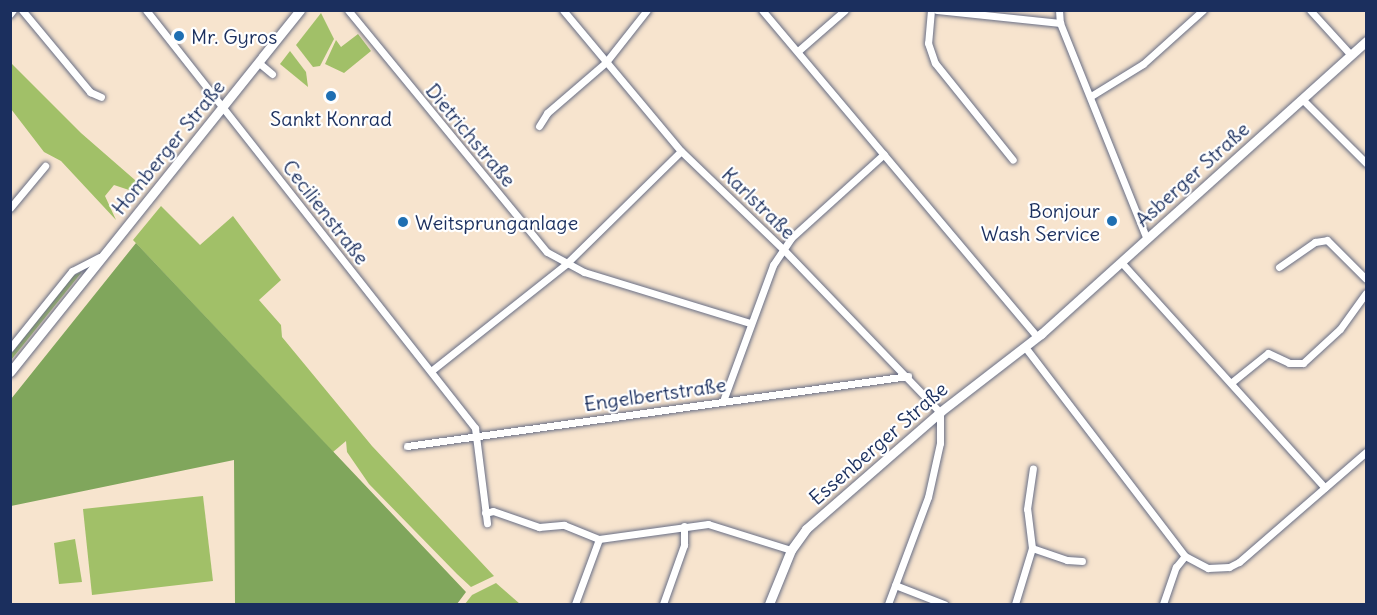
<!DOCTYPE html>
<meta charset="utf-8">
<style>
body{margin:0}
#map{position:relative;width:1377px;height:615px;overflow:hidden;background:#f7e4ce;font-family:Delius,sans-serif}
div>[style]{position:absolute}
[style*='--x']{left:calc(var(--x)*1px);top:calc(var(--y)*1px);width:calc(var(--w)*1px);rotate:calc(var(--a)*1deg)}
.green>*{inset:0;background:#a1c068}
.forest>*{inset:0;background:#80a65c}
.roads{filter:drop-shadow(0 0 2px #686e85) drop-shadow(0 0 2px #686e85)}
.street>*{height:7px;margin:-3.5px;padding:0 3.5px;transform-origin:3.5px;border-radius:3.5px;background:#fff}
.secondary>*{height:9px;margin:-4.5px;padding:0 4.5px;transform-origin:4.5px;border-radius:4.5px;background:#fff}
.dots>*{width:16px;height:16px;translate:-50% -50%;box-sizing:border-box;border:3px solid #fff;border-radius:50%}
span{translate:-50% -50%;white-space:nowrap;text-align:center;line-height:1.15;-webkit-text-stroke:4.5px #fff;paint-order:stroke}
.poi-label{font-size:20px;color:#1b2f5e}
.left{translate:0 -50%;text-align:left}
.right{translate:-100% -50%;text-align:right}
.street-label{font-size:20px;color:#1b2f5e}
.frame{position:absolute;inset:0;border:12px solid #1b2f5e;pointer-events:none}
</style>
<div id="map">
<div class="green">
<div style="clip-path:polygon(321px 13px,334px 39px,320px 66px,313px 67px,296px 45px)"></div>
<div style="clip-path:polygon(358px 34px,371px 51px,344px 73px,325px 64px,336px 40px,341px 47px)"></div>
<div style="clip-path:polygon(290px 51px,306px 72px,308px 87px,280px 64px)"></div>
<div style="clip-path:polygon(11px 63px,81px 133px,143px 187px,138px 193px,114px 185px,105px 196px,116px 220px,61px 161px,44px 152px,11px 109px)"></div>
<div style="clip-path:polygon(161px 206px,200px 245px,233px 216px,281px 280px,259px 300px,281px 325px,282px 337px,372px 446px,494px 576px,471px 587px,457px 574px,369px 484px,347px 452px,346px 441px,333px 452px,133px 240px)"></div>
<div style="clip-path:polygon(81px 272px,81px 273px,11px 360px,11px 354px,73px 276px)"></div>
<div style="clip-path:polygon(203px 496px,213px 581px,92px 595px,83px 509px)"></div>
<div style="clip-path:polygon(75px 539px,82px 582px,59px 584px,54px 543px)"></div>
<div style="clip-path:polygon(496px 583px,520px 604px,465px 604px,472px 595px)"></div>
</div>
<div class="forest">
<div style="clip-path:polygon(136px 243px,466px 592px,457px 604px,235px 604px,234px 460px,11px 506px,11px 399px)"></div>
</div>
<div class="roads">
<div class="street">
<div style="--x:22;--y:10;--w:107;--a:50.3"></div>
<div style="--x:90;--y:92;--w:12;--a:24"></div>
<div style="--x:146;--y:10;--w:532;--a:51.79"></div>
<div style="--x:475;--y:428;--w:96;--a:82.8"></div>
<div style="--x:348;--y:10;--w:313;--a:50.6"></div>
<div style="--x:547;--y:252;--w:42;--a:28.4"></div>
<div style="--x:584;--y:272;--w:174;--a:17.1"></div>
<div style="--x:563;--y:10;--w:184;--a:50.1"></div>
<div style="--x:681;--y:151;--w:141;--a:43.9"></div>
<div style="--x:783;--y:249;--w:226;--a:46.1"></div>
<div style="--x:940;--y:412;--w:31;--a:90"></div>
<div style="--x:940;--y:443;--w:55;--a:102.5"></div>
<div style="--x:928;--y:497;--w:114;--a:110.5"></div>
<div style="--x:762;--y:10;--w:427;--a:49.9"></div>
<div style="--x:931;--y:10;--w:33;--a:95"></div>
<div style="--x:928;--y:43;--w:21;--a:71"></div>
<div style="--x:935;--y:63;--w:124;--a:51.2"></div>
<div style="--x:937;--y:10;--w:124;--a:6"></div>
<div style="--x:1059;--y:10;--w:13;--a:86"></div>
<div style="--x:1060;--y:23;--w:233;--a:68.1"></div>
<div style="--x:1310;--y:10;--w:61;--a:47.7"></div>
<div style="--x:10;--y:14;--w:5;--a:-53"></div>
<div style="--x:798;--y:51;--w:62;--a:-41.1"></div>
<div style="--x:259;--y:63;--w:17;--a:40"></div>
<div style="--x:1091;--y:96;--w:61;--a:-31.6"></div>
<div style="--x:1143;--y:64;--w:81;--a:-42"></div>
<div style="--x:1302;--y:99;--w:91;--a:45"></div>
<div style="--x:539;--y:126;--w:15;--a:-58"></div>
<div style="--x:547;--y:113;--w:78;--a:-40.8"></div>
<div style="--x:606;--y:62;--w:66;--a:-51.7"></div>
<div style="--x:10;--y:208;--w:55;--a:-50.2"></div>
<div style="--x:1121;--y:262;--w:304;--a:47.9"></div>
<div style="--x:1279;--y:267;--w:44;--a:-34.8"></div>
<div style="--x:1315;--y:242;--w:12;--a:-9"></div>
<div style="--x:1327;--y:240;--w:55;--a:45"></div>
<div style="--x:1025;--y:347;--w:263;--a:52.6"></div>
<div style="--x:1185;--y:556;--w:26;--a:28"></div>
<div style="--x:1208;--y:568;--w:21;--a:-3"></div>
<div style="--x:1229;--y:567;--w:11;--a:-27"></div>
<div style="--x:1239;--y:562;--w:168;--a:-40.9"></div>
<div style="--x:10;--y:348;--w:99;--a:-51.2"></div>
<div style="--x:72;--y:271;--w:31;--a:-27"></div>
<div style="--x:431;--y:371;--w:172;--a:-38.4"></div>
<div style="--x:566;--y:264;--w:161;--a:-44.5"></div>
<div style="--x:1232;--y:382;--w:46;--a:-38.9"></div>
<div style="--x:1268;--y:353;--w:23;--a:25"></div>
<div style="--x:1289;--y:363;--w:14;--a:0"></div>
<div style="--x:1303;--y:363;--w:50;--a:-42.6"></div>
<div style="--x:1340;--y:329;--w:44;--a:-54.2"></div>
<div style="--x:723;--y:401;--w:145;--a:-69.8"></div>
<div style="--x:773;--y:265;--w:32;--a:-56"></div>
<div style="--x:791;--y:238;--w:125;--a:-42.1"></div>
<div style="--x:407;--y:446;--w:506;--a:-7.95"></div>
<div style="--x:485;--y:513;--w:8;--a:-14"></div>
<div style="--x:493;--y:511;--w:49;--a:19.2"></div>
<div style="--x:539;--y:527;--w:25;--a:-5"></div>
<div style="--x:564;--y:525;--w:38;--a:22"></div>
<div style="--x:1032;--y:548;--w:37;--a:19"></div>
<div style="--x:1067;--y:560;--w:15;--a:4"></div>
<div style="--x:895;--y:585;--w:53;--a:21.2"></div>
<div style="--x:575;--y:604;--w:69;--a:-69.7"></div>
<div style="--x:599;--y:539;--w:110;--a:-7.8"></div>
<div style="--x:708;--y:524;--w:87;--a:17.4"></div>
<div style="--x:663;--y:604;--w:63;--a:-70.4"></div>
<div style="--x:684;--y:545;--w:19;--a:-90"></div>
<div style="--x:1015;--y:604;--w:59;--a:-73.1"></div>
<div style="--x:1032;--y:548;--w:39;--a:-97"></div>
<div style="--x:1027;--y:509;--w:41;--a:-81.7"></div>
<div style="--x:1163;--y:604;--w:39;--a:-71"></div>
<div style="--x:1176;--y:567;--w:14;--a:-51"></div>
</div>
<div class="secondary">
<div style="--x:10;--y:372;--w:464;--a:-51.3"></div>
<div style="--x:769;--y:604;--w:58;--a:-67.8"></div>
<div style="--x:791;--y:550;--w:26;--a:-54"></div>
<div style="--x:806;--y:529;--w:178;--a:-41.1"></div>
<div style="--x:940;--y:412;--w:128;--a:-37.7"></div>
<div style="--x:1041;--y:334;--w:438;--a:-42"></div>
</div>
</div>
<div class="dots">
<div style="left:179px;top:36px;background:#1f6fb2"></div>
<div style="left:331px;top:96px;background:#1f6fb2"></div>
<div style="left:1112px;top:221px;background:#1f6fb2"></div>
<div style="left:403px;top:222px;background:#1f6fb2"></div>
</div>
<div class="poi-label">
<span class="left" style="left:191px;top:36px">Mr. Gyros</span>
<span style="left:331px;top:118px">Sankt Konrad</span>
<span class="right" style="left:1100px;top:222px">Bonjour<br>Wash Service</span>
<span class="left" style="left:415px;top:222px">Weitsprunganlage</span>
</div>
<div class="street-label">
<span style="left:471px;top:135px;rotate:50deg">Dietrichstraße</span>
<span style="left:168px;top:147px;rotate:-51deg">Homberger Straße</span>
<span style="left:1192px;top:174px;rotate:-42deg">Asberger Straße</span>
<span style="left:759px;top:203px;rotate:44deg">Karlstraße</span>
<span style="left:326px;top:212px;rotate:52deg">Cecilienstraße</span>
<span style="left:655px;top:394px;rotate:-8deg">Engelbertstraße</span>
<span style="left:878px;top:443px;rotate:-41deg">Essenberger Straße</span>
</div>
<div class="frame"></div>
</div>
